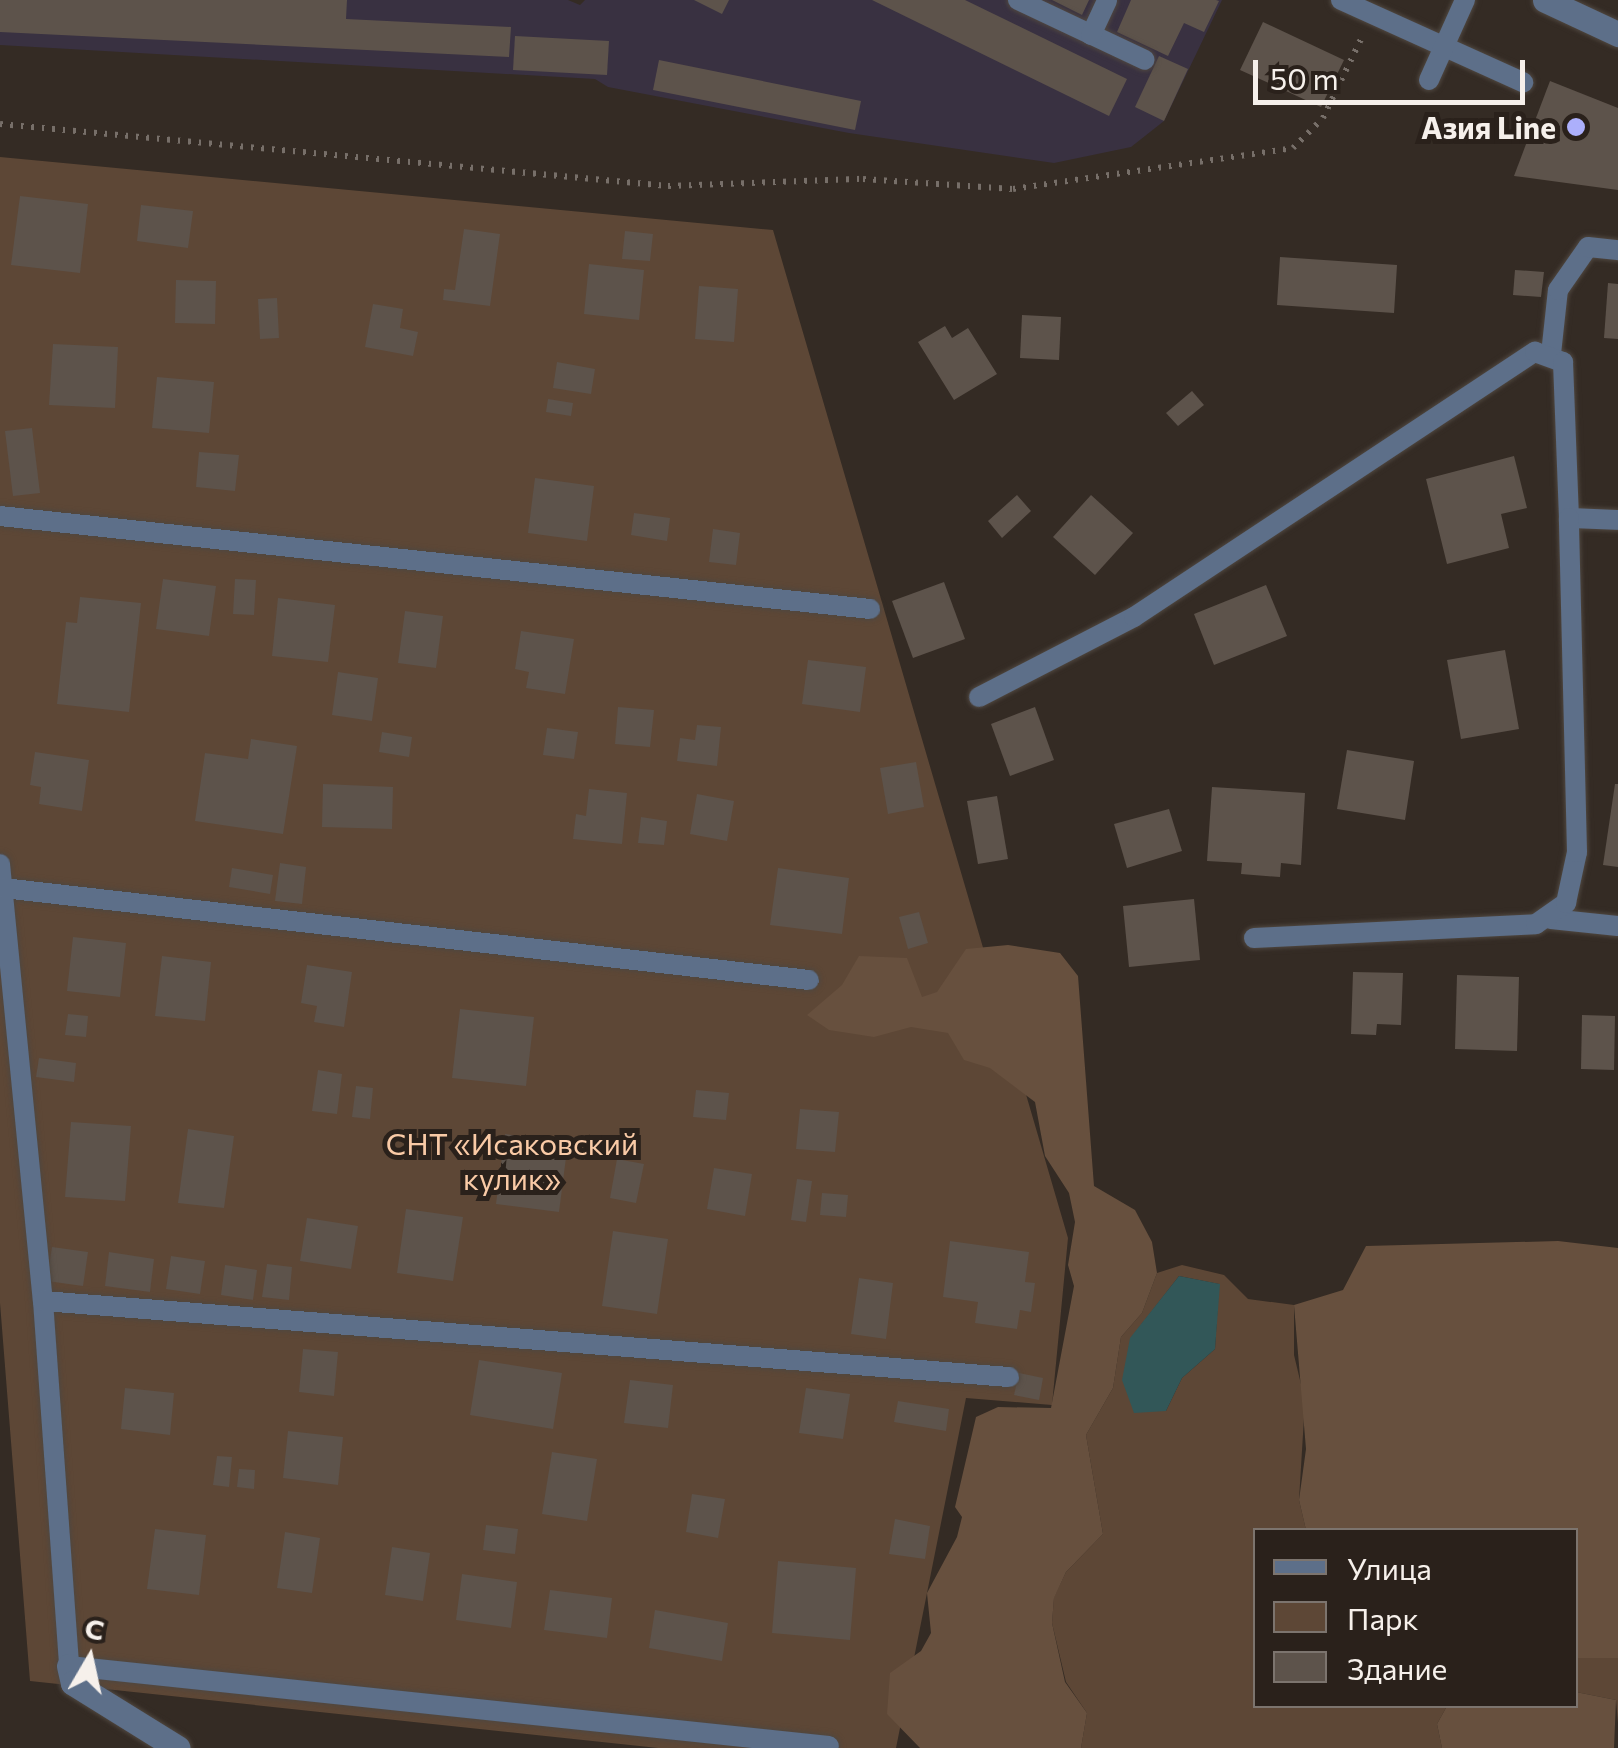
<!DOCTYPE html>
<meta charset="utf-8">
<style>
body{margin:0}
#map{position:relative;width:1618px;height:1748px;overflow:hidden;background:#342b24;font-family:Commissioner,sans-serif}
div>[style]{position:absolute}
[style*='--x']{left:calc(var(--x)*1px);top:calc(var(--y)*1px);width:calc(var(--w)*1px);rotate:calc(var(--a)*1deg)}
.industrial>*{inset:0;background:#393141}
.green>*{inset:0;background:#5d4736}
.forest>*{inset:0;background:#67503e}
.water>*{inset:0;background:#325758}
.building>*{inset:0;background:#5d534b}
.path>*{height:6px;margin-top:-3px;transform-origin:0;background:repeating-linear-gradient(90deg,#776f69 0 2.5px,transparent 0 10.5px)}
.roads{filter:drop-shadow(0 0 2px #4f4740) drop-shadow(0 0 2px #4f4740)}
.service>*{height:20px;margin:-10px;padding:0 10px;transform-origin:10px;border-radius:10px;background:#5d6f89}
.minor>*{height:25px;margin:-12.5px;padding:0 12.5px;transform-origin:12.5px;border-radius:12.5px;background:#5d6f89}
.tertiary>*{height:25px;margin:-12.5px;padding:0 12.5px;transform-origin:12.5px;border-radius:12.5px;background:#5d6f89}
.dots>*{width:28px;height:28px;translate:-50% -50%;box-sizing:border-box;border:5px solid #2a211b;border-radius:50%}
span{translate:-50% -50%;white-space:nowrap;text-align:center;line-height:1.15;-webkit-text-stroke:10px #2a211b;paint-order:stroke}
.poi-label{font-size:30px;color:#f6f0eb;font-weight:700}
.right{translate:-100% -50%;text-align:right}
.park-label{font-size:30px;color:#f9caa6}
.legend{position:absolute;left:1253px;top:1528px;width:325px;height:180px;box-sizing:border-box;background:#2a211b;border:2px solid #7c746e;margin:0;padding:12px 18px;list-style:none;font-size:30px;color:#f6f0eb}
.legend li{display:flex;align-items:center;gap:20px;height:50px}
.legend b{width:50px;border:2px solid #7c746e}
.north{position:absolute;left:40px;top:1608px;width:100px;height:100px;-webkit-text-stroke:8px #2a211b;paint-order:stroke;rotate:9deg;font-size:28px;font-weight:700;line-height:40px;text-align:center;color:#f6f0eb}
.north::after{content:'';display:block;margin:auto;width:35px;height:45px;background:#f6f0eb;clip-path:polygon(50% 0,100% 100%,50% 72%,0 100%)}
.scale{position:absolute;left:1253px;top:60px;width:272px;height:45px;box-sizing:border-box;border:5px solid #f6f0eb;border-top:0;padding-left:12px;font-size:30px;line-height:35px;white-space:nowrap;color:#f6f0eb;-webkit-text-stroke:8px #2a211b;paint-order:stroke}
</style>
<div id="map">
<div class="industrial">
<div style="clip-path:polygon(0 0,568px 0,580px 5px,585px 0,1222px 0,1164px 121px,1131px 147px,1054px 163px,849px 133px,608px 87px,595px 79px,0 45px)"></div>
</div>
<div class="green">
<div style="clip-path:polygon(0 157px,773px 230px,1068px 1238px,1052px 1405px,966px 1398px,896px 1748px,658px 1748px,30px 1681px,0 1303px)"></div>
<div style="clip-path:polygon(evenodd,1182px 1265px,1224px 1275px,1248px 1299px,1294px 1305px,1294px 1355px,1305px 1401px,1299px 1500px,1306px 1530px,1256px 1530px,1256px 1706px,1447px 1706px,1437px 1724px,1442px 1748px,1081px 1748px,1087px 1713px,1066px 1682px,1052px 1623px,1054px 1597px,1066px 1572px,1103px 1534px,1086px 1435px,1113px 1388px,1121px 1337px,1142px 1313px,1157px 1273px,1182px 1265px,1179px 1276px,1219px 1284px,1215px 1349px,1182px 1378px,1166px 1411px,1130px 1339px,1179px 1276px)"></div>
<div style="clip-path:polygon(1576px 1658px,1618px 1658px,1618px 1723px,1616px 1700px,1576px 1692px)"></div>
</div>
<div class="forest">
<div style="clip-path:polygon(1008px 945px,1060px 953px,1078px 976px,1094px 1186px,1135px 1210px,1152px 1242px,1157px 1273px,1142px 1313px,1121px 1337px,1113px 1388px,1086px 1435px,1103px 1534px,1066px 1572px,1054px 1598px,1052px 1623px,1065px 1682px,1087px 1713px,1081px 1748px,920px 1748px,887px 1714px,890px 1673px,921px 1651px,931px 1633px,927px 1593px,957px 1537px,962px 1517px,955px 1507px,976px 1417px,998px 1407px,1051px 1408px,1074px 1286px,1068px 1265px,1075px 1222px,1069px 1193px,1045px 1156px,1035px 1102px,990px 1068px,964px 1060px,948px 1033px,911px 1027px,874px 1037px,829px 1030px,807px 1015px,842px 985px,859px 956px,907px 958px,922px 997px,937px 992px,966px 949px)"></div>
<div style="clip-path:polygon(1558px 1241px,1618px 1248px,1618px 1658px,1576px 1658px,1576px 1530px,1306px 1530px,1299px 1500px,1306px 1449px,1294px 1305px,1343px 1290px,1366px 1246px)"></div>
<div style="clip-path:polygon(1576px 1692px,1616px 1700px,1614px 1748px,1442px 1748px,1437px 1724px,1447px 1706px,1576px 1706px)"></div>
</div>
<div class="water">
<div style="clip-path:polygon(1179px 1276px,1220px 1284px,1215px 1349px,1182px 1378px,1166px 1411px,1134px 1413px,1122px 1380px,1130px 1338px)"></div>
</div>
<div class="building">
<div style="clip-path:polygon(0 0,347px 0,346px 19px,511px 27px,509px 57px,0 32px)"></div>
<div style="clip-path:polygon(694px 0,729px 0,722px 14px)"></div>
<div style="clip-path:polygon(872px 0,965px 0,1127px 79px,1109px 116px)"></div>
<div style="clip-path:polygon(1052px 0,1089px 0,1082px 15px)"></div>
<div style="clip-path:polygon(1131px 0,1216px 0,1219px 1px,1204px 32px,1184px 23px,1168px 56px,1117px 32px)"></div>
<div style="clip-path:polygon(1263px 22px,1344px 60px,1321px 107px,1240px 70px)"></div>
<div style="clip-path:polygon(515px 36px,609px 41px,607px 75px,513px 70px)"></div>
<div style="clip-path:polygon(1159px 56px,1188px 69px,1164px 121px,1135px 107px)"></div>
<div style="clip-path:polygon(659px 60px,861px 101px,855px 130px,653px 90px)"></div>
<div style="clip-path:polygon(1550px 81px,1618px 108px,1618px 190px,1514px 176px)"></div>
<div style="clip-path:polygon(20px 196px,88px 204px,80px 273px,11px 265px)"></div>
<div style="clip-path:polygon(141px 205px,193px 211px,188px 248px,137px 241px)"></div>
<div style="clip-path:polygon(464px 229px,500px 234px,490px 306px,443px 300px,444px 289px,455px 290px)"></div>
<div style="clip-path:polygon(625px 231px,653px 234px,650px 261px,622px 259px)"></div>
<div style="clip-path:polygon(1280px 257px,1397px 265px,1394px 313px,1277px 305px)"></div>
<div style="clip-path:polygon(589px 264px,644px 270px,639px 320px,584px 314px)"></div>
<div style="clip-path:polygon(1515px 270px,1544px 272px,1541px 297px,1513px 295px)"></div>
<div style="clip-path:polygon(176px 280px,216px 281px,215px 324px,175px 323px)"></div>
<div style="clip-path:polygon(1608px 283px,1618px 284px,1618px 339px,1604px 338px)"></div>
<div style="clip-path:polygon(699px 286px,738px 289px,734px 342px,695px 339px)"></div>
<div style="clip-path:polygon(277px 298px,279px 338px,260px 339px,258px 299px)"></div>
<div style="clip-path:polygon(373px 304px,403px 309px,400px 328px,418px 332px,413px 356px,365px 347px)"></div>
<div style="clip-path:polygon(1022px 315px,1061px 317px,1059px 360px,1020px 358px)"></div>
<div style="clip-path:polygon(945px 326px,952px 338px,968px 328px,997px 374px,954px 400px,918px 342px)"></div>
<div style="clip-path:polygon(53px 344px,118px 347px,115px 408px,49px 405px)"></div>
<div style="clip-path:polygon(557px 362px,595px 369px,591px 394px,553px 388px)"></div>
<div style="clip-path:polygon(157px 377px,214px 382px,209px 433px,152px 428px)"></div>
<div style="clip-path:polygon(1192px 391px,1204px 405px,1178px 426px,1166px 413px)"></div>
<div style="clip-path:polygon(548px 399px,573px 403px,571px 416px,546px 412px)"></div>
<div style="clip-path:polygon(32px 428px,40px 493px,13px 496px,5px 431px)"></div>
<div style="clip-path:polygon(199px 452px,239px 455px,235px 491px,196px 487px)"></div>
<div style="clip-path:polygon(1514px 456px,1527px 508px,1501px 514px,1509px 548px,1447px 564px,1426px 479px)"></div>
<div style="clip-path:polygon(535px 478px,594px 486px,587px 541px,528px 533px)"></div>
<div style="clip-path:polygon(1017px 495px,1031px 511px,1002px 538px,988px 521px)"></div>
<div style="clip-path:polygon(1091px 495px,1133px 533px,1095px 575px,1053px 537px)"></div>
<div style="clip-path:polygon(634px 513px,670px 518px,667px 541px,631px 535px)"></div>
<div style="clip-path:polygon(713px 529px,740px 533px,736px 565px,709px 562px)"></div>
<div style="clip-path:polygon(163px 579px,216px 586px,209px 636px,156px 629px)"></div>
<div style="clip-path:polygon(235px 579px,256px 580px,254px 615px,233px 614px)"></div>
<div style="clip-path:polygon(944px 582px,965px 639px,913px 658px,892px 601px)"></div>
<div style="clip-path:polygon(1266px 585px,1287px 636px,1214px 665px,1194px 614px)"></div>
<div style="clip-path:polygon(80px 597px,141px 603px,129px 712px,57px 704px,66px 622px,77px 623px)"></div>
<div style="clip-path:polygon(278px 598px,335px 605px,328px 662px,272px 656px)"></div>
<div style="clip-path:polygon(405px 611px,443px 616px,436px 668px,398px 663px)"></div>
<div style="clip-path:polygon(521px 631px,574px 639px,565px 694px,526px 688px,529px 672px,515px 669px)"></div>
<div style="clip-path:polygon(1505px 650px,1519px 729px,1461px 739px,1447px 660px)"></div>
<div style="clip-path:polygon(808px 660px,866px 667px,860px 712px,802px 704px)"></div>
<div style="clip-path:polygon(338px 672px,378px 678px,372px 721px,332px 715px)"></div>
<div style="clip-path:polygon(618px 707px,654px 710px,650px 747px,615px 744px)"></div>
<div style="clip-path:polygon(1035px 707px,1054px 760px,1010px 776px,991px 724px)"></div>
<div style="clip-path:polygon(697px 725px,721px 727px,717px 766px,677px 761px,680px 738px,695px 740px)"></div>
<div style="clip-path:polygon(547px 728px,578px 732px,574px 759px,543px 755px)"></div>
<div style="clip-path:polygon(382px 732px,412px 737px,409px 757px,379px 752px)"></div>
<div style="clip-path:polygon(251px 739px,297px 746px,283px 834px,195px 821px,205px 753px,248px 759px)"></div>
<div style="clip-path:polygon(1347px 750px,1414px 761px,1405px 820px,1337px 809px)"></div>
<div style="clip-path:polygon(35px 752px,89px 760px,82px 811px,39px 804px,41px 787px,30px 785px)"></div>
<div style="clip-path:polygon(916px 762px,924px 807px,888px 814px,880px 768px)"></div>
<div style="clip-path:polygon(323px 784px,393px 787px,392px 829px,322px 827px)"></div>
<div style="clip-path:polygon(1615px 784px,1618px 784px,1618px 867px,1603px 865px)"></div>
<div style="clip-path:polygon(1212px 787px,1305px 793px,1301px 865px,1281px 863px,1280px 877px,1241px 874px,1242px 863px,1207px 861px)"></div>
<div style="clip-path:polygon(589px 789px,627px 793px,622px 844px,573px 839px,576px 814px,586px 816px)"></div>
<div style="clip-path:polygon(697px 794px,734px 801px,727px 841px,690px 834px)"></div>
<div style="clip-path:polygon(997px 796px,1008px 859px,978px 864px,967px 801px)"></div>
<div style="clip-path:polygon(1169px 809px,1182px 851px,1127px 868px,1114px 824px)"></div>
<div style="clip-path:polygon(641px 817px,667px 821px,664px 845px,638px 843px)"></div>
<div style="clip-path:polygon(280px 863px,306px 867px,302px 904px,275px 901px)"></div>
<div style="clip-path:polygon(232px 868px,273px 875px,270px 894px,229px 887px)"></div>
<div style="clip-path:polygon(778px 868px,849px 878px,842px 934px,770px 925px)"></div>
<div style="clip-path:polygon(1194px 899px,1200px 960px,1129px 967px,1123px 906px)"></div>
<div style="clip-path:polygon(919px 912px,928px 943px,908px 949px,899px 917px)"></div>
<div style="clip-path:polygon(73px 937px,126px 943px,120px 997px,67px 991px)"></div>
<div style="clip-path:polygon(162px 956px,211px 962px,205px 1021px,155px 1016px)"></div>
<div style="clip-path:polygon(307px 965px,352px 972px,344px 1027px,314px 1022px,317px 1006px,301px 1003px)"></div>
<div style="clip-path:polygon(1353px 972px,1403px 973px,1401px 1025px,1377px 1024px,1376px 1035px,1351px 1034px)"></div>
<div style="clip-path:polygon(1457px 975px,1519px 977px,1517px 1051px,1455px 1049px)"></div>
<div style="clip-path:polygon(460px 1009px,534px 1017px,526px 1086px,452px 1078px)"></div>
<div style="clip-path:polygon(68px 1014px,88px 1016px,86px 1037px,65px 1035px)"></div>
<div style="clip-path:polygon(1582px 1015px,1615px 1016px,1614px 1070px,1581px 1069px)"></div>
<div style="clip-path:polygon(39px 1058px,76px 1063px,74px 1082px,36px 1077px)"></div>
<div style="clip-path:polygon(318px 1070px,342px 1074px,337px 1114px,312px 1111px)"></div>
<div style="clip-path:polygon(356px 1086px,373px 1088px,370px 1119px,352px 1117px)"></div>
<div style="clip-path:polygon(696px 1090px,729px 1093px,726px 1120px,693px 1117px)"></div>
<div style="clip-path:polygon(800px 1109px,839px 1112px,835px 1152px,796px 1149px)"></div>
<div style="clip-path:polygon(71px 1122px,131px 1126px,125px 1201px,65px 1197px)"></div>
<div style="clip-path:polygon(188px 1129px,234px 1136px,224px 1208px,178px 1203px)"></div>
<div style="clip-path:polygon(505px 1134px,568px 1142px,559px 1212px,496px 1204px)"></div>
<div style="clip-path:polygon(617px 1159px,644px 1164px,636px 1203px,610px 1198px)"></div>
<div style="clip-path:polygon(714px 1168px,752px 1174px,745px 1216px,707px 1209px)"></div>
<div style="clip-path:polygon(797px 1179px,812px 1181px,806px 1222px,791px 1220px)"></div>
<div style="clip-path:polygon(822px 1193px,848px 1195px,846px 1217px,820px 1215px)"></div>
<div style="clip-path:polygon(406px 1209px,463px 1217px,453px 1281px,397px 1273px)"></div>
<div style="clip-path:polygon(307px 1218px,358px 1226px,351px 1269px,300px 1261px)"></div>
<div style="clip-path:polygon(613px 1231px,668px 1239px,657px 1314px,602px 1306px)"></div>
<div style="clip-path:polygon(950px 1241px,1029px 1252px,1025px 1282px,1035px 1283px,1031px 1312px,1020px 1310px,1017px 1329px,975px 1323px,978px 1302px,943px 1297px)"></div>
<div style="clip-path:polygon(52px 1247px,88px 1252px,83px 1286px,47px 1281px)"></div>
<div style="clip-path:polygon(109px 1252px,154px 1259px,150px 1292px,105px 1286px)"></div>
<div style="clip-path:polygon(171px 1256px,205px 1261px,200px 1294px,166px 1289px)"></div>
<div style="clip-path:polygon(267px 1264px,292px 1267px,289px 1300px,262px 1297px)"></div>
<div style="clip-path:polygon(225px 1265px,257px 1270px,253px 1300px,221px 1295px)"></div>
<div style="clip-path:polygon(859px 1278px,893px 1283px,886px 1339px,851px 1334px)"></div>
<div style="clip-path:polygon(303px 1349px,338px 1352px,334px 1396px,299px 1392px)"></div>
<div style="clip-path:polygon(479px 1360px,562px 1373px,553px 1429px,470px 1415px)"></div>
<div style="clip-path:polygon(1019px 1373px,1043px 1378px,1039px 1400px,1014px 1395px)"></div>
<div style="clip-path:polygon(630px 1380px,673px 1385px,668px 1428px,624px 1423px)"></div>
<div style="clip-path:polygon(125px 1388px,174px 1393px,170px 1435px,121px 1429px)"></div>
<div style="clip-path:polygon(806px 1388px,850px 1394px,843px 1439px,799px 1433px)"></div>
<div style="clip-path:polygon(898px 1401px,949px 1409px,946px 1431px,894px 1422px)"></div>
<div style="clip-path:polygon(288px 1431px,343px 1437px,338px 1485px,283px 1478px)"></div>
<div style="clip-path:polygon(552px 1452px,597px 1459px,587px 1521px,542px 1514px)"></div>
<div style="clip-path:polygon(217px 1456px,232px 1457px,229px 1487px,213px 1485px)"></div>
<div style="clip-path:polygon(239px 1469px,255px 1470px,254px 1489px,237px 1487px)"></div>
<div style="clip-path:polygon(692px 1494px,725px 1499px,718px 1538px,686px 1532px)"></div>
<div style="clip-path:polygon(895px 1519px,930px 1526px,925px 1559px,889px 1554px)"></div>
<div style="clip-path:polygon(486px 1525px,518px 1529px,515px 1554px,483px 1550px)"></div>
<div style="clip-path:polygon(155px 1529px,206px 1535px,199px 1595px,147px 1589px)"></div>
<div style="clip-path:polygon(285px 1532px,320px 1538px,312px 1593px,277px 1588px)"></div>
<div style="clip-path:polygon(392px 1547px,430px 1553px,423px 1601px,385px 1595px)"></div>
<div style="clip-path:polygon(778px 1561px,856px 1568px,850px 1640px,772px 1633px)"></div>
<div style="clip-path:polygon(462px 1574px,517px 1582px,511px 1628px,456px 1620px)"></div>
<div style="clip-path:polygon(550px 1590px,612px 1598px,607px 1638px,544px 1630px)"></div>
<div style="clip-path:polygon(655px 1610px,728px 1623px,722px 1661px,649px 1648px)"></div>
</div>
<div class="path">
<div style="--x:0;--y:124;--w:671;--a:5.3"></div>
<div style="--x:668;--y:186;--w:195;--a:-2.1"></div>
<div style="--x:863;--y:179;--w:150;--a:3.8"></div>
<div style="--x:1013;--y:189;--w:283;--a:-8.3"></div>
<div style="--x:1293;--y:148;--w:42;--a:-45"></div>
<div style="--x:1323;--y:118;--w:92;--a:-64.3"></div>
</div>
<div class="roads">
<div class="service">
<div style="--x:1018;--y:0;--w:140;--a:25.3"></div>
<div style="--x:1341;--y:0;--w:200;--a:24.3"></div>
<div style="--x:1091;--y:35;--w:38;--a:-65"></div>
<div style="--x:1429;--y:80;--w:88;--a:-65.8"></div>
<div style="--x:1551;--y:354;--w:64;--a:-83.8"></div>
<div style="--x:1558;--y:290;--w:52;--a:-55.1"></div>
<div style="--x:1588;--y:247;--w:30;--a:6"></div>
<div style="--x:0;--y:516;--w:875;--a:6.1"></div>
<div style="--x:979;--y:697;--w:174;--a:-27.3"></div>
<div style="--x:1134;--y:617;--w:481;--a:-33.5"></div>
<div style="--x:1535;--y:352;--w:30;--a:20"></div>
<div style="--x:1563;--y:362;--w:156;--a:87.8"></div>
<div style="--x:1569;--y:518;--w:49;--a:2.3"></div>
<div style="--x:0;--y:864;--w:439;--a:84.4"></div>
<div style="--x:43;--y:1301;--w:366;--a:85.9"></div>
<div style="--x:69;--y:1666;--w:764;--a:6.01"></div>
<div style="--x:3;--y:888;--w:811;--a:6.51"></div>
<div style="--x:1551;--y:919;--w:67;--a:6"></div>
<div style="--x:1254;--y:938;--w:282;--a:-2.8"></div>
<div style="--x:1536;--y:924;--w:37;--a:-35"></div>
<div style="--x:1566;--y:903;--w:52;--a:-77.8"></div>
<div style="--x:1577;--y:852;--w:334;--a:-91.4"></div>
<div style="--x:43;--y:1301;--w:969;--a:4.5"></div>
</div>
<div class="minor">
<div style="--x:69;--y:1666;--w:17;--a:77"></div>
<div style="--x:73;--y:1683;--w:123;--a:31.8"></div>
</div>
<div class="tertiary">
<div style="--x:1545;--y:0;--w:81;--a:25"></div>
</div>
</div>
<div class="dots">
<div style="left:1576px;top:127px;background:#acaffb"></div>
</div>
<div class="poi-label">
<span class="right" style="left:1556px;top:127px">Азия Line</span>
</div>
<div class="park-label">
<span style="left:512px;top:1160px">СНТ «Исаковский<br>кулик»</span>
</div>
<ul class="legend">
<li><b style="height:12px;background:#5d6f89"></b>Улица</li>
<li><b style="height:28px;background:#5d4736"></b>Парк</li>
<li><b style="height:28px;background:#5d534b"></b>Здание</li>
</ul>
<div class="north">С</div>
<div class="scale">50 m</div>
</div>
